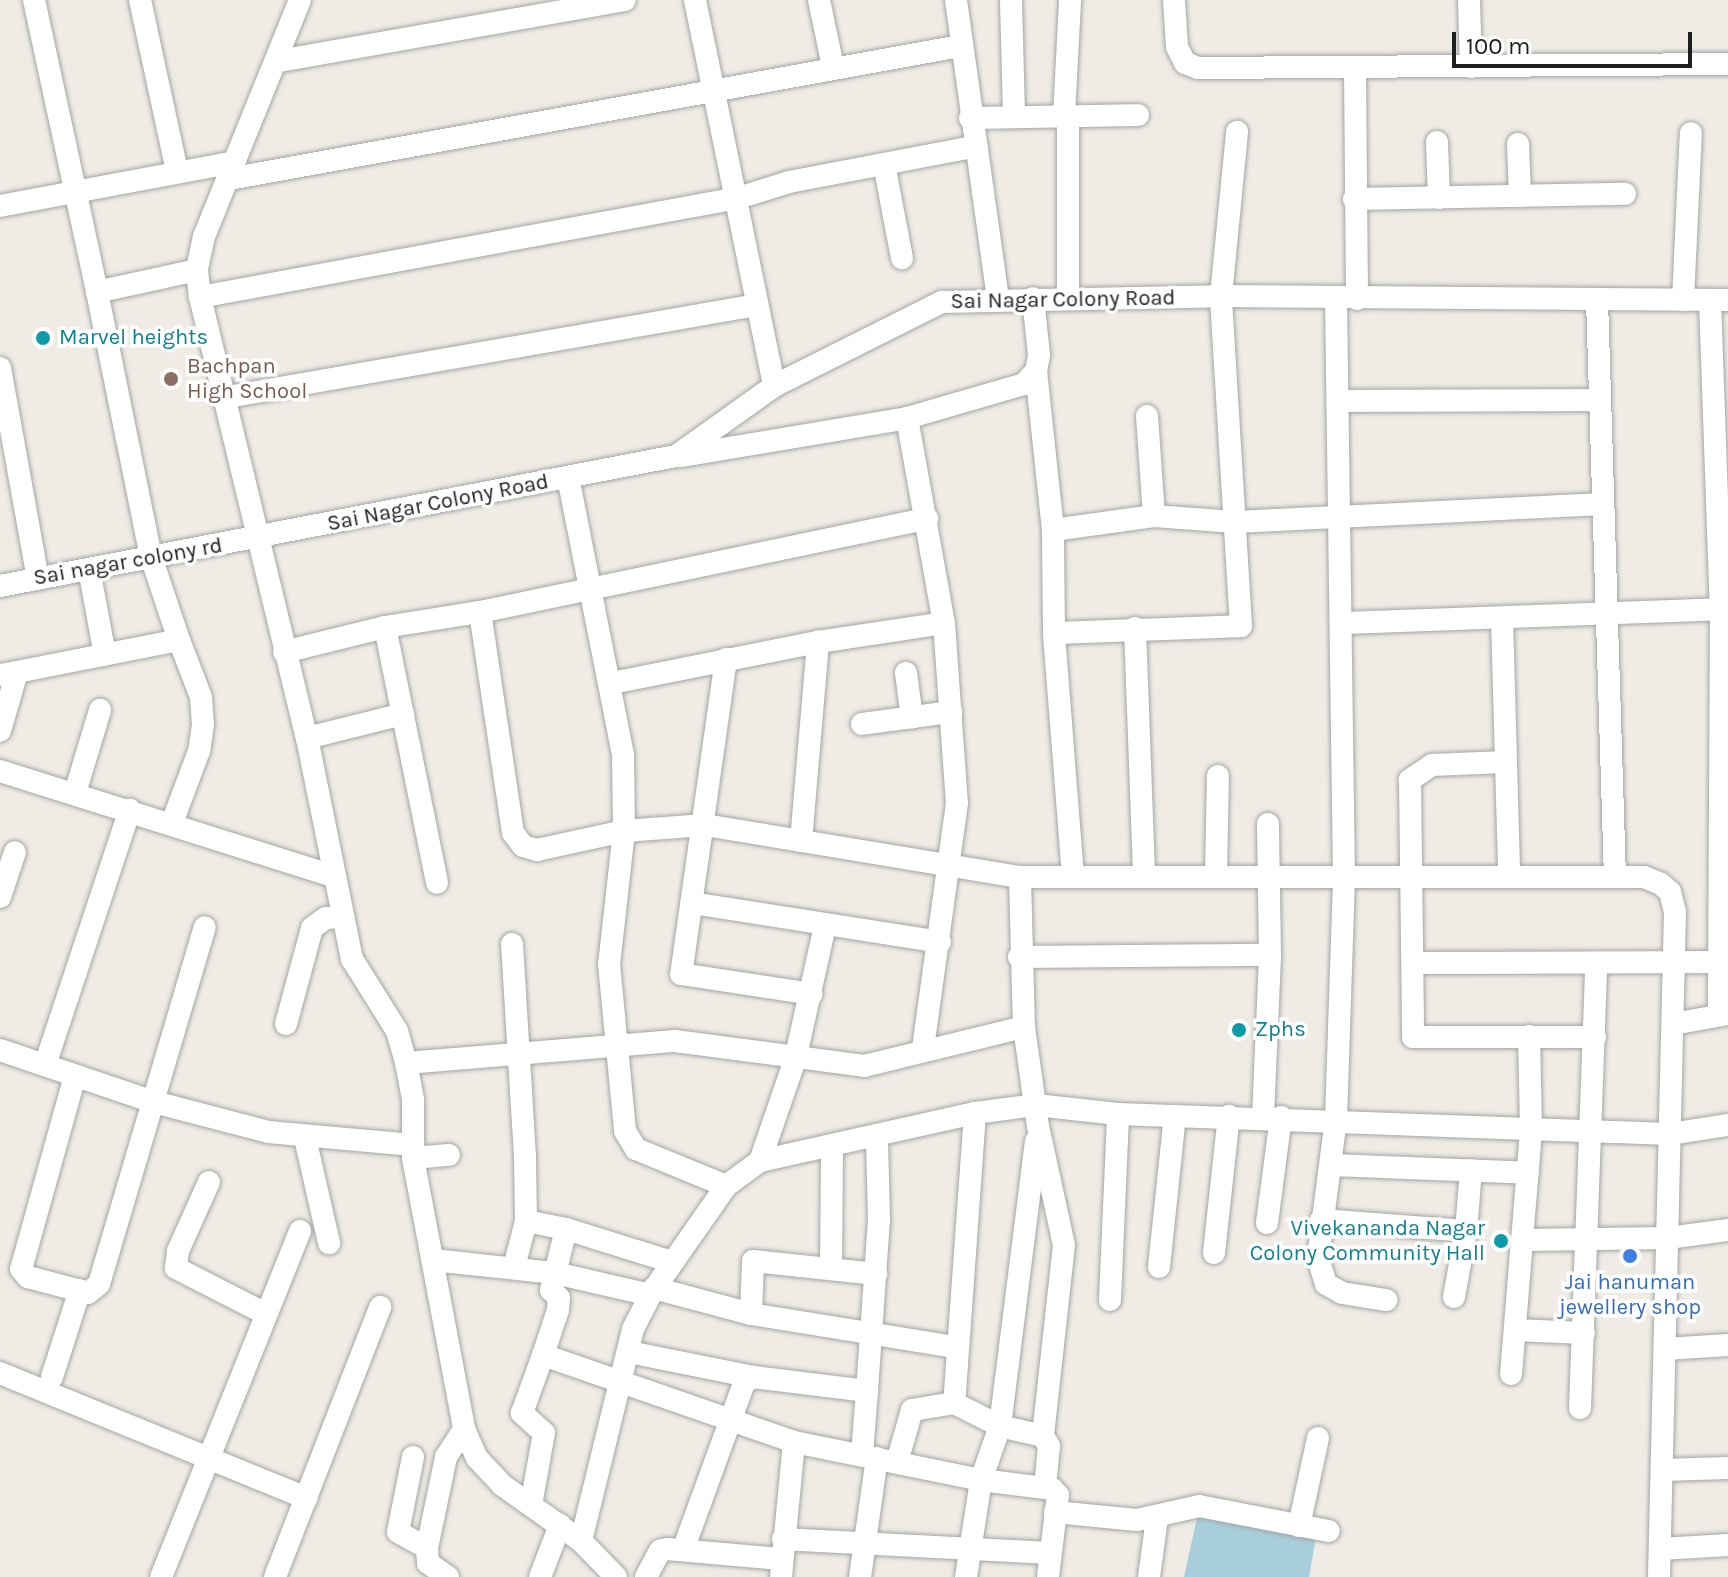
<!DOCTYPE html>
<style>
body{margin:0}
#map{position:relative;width:1728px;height:1577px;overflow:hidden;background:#efece5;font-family:Karla,sans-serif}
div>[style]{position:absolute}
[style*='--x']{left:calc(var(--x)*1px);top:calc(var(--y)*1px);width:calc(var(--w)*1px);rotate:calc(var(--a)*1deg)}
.water>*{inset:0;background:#a7ceda}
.roads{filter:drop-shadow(0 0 2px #a5a5a5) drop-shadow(0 0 2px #a5a5a5)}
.minor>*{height:22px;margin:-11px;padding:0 11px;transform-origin:11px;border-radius:11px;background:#fff}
.dots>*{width:22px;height:22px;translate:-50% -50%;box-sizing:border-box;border:4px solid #fff;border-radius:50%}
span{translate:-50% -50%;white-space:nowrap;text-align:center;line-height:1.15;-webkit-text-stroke:7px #fff;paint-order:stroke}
.street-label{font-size:22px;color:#1e1e1e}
.culture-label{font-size:22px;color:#0d838f}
.left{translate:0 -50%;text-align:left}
.right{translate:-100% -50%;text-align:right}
.education-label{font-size:22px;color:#785e54}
.shop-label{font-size:22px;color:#366cbe}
.scale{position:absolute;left:1452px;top:32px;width:240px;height:36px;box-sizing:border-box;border:4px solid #1e1e1e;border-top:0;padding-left:10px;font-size:24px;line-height:28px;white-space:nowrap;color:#1e1e1e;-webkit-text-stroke:6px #fff;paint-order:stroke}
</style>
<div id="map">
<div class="water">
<div style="clip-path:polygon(1198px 1513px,1316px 1537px,1309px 1577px,1184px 1577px)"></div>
</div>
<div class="roads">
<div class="minor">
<div style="--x:34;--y:0;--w:299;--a:77.8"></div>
<div style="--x:140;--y:0;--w:175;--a:77.8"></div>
<div style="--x:300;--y:0;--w:255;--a:112.1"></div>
<div style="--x:204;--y:236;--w:35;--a:102"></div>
<div style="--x:197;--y:270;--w:27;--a:84"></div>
<div style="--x:200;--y:297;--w:454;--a:76.4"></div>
<div style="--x:307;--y:738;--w:226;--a:78.5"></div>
<div style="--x:352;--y:959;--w:85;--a:58"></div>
<div style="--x:397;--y:1031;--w:33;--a:74"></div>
<div style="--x:406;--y:1063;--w:38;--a:79"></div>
<div style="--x:413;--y:1100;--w:58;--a:90"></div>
<div style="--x:413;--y:1158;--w:276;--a:79.3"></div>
<div style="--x:464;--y:1429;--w:32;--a:66"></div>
<div style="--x:477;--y:1458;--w:37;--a:47"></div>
<div style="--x:502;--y:1485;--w:97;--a:35.3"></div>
<div style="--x:581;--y:1541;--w:50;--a:45.8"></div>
<div style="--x:695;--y:0;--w:394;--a:78.4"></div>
<div style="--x:819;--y:0;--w:68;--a:78.2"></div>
<div style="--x:956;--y:0;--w:303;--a:82"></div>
<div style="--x:1011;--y:0;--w:116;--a:88.5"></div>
<div style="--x:1174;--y:0;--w:47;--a:86.3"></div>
<div style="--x:1177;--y:47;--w:18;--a:63"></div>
<div style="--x:1185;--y:63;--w:14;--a:21"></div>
<div style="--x:1198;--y:68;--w:530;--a:-0.43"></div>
<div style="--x:1469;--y:0;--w:67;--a:88.3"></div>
<div style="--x:279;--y:61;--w:351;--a:-10"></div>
<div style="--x:1355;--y:67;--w:232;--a:89.5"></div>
<div style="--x:1064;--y:116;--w:116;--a:-87"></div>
<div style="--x:1068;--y:116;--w:183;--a:90"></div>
<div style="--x:970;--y:118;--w:168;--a:-1"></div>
<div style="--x:1437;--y:142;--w:56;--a:88"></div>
<div style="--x:1518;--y:144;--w:52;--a:87.8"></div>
<div style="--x:884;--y:164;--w:96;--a:79.2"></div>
<div style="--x:229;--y:179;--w:743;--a:-10.31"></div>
<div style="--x:1354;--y:199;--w:271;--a:-1.1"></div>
<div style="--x:0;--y:206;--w:239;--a:-10.6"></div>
<div style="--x:200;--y:297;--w:547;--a:-10.43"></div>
<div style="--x:738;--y:198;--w:53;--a:-17.4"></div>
<div style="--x:789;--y:182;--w:191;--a:-10.8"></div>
<div style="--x:1336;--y:298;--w:581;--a:89.21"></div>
<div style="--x:1344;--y:879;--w:240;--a:91.9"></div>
<div style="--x:1336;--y:1119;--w:140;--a:97.4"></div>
<div style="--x:1318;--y:1258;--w:27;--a:73"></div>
<div style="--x:1326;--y:1284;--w:18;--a:29"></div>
<div style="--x:1342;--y:1293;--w:45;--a:9"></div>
<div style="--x:1597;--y:299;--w:578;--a:88.22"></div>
<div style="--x:1683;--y:300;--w:167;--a:-87.3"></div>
<div style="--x:1710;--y:300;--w:310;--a:88"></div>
<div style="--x:1721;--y:610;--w:405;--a:90.3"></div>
<div style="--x:0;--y:368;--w:214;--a:79.8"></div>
<div style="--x:1036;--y:371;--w:160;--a:83.9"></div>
<div style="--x:222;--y:398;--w:543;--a:-9.86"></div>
<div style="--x:1339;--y:401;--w:260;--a:-0.2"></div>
<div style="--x:1147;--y:416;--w:100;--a:86"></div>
<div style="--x:907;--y:418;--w:208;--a:79.8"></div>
<div style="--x:944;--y:623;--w:180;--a:85.9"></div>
<div style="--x:957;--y:803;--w:247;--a:97.9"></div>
<div style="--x:681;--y:456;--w:229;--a:-9.5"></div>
<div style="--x:907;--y:418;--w:122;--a:-16.2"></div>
<div style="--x:1024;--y:384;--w:18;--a:-47"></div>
<div style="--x:1036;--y:371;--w:16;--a:-79"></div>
<div style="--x:1039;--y:355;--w:57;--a:-96"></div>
<div style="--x:568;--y:477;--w:283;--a:78.8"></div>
<div style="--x:623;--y:755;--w:76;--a:89.2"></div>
<div style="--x:624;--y:831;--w:134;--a:96.4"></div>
<div style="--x:609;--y:964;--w:168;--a:84.5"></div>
<div style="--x:625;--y:1131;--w:21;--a:59"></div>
<div style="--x:636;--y:1149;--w:97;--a:22.3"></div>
<div style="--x:89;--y:569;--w:87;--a:79.5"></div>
<div style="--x:0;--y:586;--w:688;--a:-10.89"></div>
<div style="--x:676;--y:456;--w:120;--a:-35.5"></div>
<div style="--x:774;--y:386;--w:188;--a:-26.6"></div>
<div style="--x:942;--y:302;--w:279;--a:-1.2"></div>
<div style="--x:1221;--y:296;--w:507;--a:0.45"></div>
<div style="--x:480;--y:612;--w:223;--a:81.5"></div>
<div style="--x:513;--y:833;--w:16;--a:52"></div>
<div style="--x:523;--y:846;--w:15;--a:16"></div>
<div style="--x:537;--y:850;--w:89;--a:-12.3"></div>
<div style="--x:624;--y:831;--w:81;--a:-4.2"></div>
<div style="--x:705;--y:825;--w:319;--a:9.4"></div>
<div style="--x:1020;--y:877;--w:624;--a:0"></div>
<div style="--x:1644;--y:877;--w:18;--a:22"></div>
<div style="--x:1661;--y:884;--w:12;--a:42"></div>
<div style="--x:1670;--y:892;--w:21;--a:76"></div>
<div style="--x:1675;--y:912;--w:665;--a:91.38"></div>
<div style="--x:1502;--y:618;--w:258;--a:88.4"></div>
<div style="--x:1343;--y:623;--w:385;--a:-2.1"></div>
<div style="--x:385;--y:627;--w:261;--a:78.5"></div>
<div style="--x:1135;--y:628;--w:249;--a:87.9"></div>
<div style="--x:1054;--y:633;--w:187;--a:-2.1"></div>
<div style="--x:1241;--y:626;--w:331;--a:-93.5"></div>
<div style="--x:1221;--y:296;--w:165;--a:-84.4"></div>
<div style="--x:179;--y:640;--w:88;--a:-108.6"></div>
<div style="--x:151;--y:557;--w:270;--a:-101.5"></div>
<div style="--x:97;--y:292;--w:102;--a:-12.4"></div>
<div style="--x:284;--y:652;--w:104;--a:-13.9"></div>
<div style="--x:385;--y:627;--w:96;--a:-9"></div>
<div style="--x:480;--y:612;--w:457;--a:-11.8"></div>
<div style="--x:726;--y:659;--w:318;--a:98.1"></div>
<div style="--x:681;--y:974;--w:132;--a:8.7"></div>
<div style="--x:17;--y:672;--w:165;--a:-11.2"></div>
<div style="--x:179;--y:640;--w:61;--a:68.9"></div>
<div style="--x:201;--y:697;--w:27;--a:86"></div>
<div style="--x:203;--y:724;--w:27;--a:98"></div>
<div style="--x:199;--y:751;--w:77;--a:110.6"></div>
<div style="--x:906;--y:673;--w:45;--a:82.4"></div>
<div style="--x:0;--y:675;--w:17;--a:-10"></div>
<div style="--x:17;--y:672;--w:61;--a:106.1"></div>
<div style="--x:612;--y:683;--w:210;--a:-11.3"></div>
<div style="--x:818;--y:642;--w:127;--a:-8.6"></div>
<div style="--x:862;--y:724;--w:90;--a:-7.7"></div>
<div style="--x:307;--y:738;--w:99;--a:-14"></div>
<div style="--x:1504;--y:762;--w:72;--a:177.6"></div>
<div style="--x:1432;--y:765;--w:27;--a:146"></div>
<div style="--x:1410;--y:780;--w:257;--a:89.3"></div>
<div style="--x:1413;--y:1037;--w:182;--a:0"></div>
<div style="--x:0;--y:771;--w:350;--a:17.5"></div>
<div style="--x:75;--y:793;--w:87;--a:-73.2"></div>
<div style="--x:801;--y:841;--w:200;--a:-85.1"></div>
<div style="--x:1073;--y:876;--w:244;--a:-94.5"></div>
<div style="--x:1054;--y:633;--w:103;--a:-90.6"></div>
<div style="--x:1053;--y:530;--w:102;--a:-7.9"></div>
<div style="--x:1154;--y:516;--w:81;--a:4.2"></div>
<div style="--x:1235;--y:522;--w:365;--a:-2.8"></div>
<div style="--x:1216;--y:876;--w:100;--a:-88.9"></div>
<div style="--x:1020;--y:877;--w:150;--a:88.5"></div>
<div style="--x:1024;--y:1027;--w:100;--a:82"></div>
<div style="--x:1038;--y:1126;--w:122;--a:77.7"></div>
<div style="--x:1064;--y:1245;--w:192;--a:96.3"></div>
<div style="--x:1043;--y:1436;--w:12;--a:59"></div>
<div style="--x:1049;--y:1446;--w:41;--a:95.6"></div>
<div style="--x:0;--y:897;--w:47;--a:-71.6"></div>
<div style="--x:692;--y:903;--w:251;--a:8.9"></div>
<div style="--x:512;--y:944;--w:213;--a:86.5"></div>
<div style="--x:525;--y:1157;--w:64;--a:89.1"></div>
<div style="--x:526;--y:1221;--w:48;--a:104.6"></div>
<div style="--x:1019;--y:957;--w:251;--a:-0.5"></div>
<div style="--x:1414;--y:963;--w:305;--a:-0.2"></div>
<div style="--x:286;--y:1024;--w:99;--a:-74.8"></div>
<div style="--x:312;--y:928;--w:17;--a:-36"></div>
<div style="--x:326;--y:918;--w:17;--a:-3"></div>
<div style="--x:1673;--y:1024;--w:56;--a:-10.3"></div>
<div style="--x:0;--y:1050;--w:163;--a:18.7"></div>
<div style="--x:154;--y:1102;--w:118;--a:14.7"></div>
<div style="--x:268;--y:1132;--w:146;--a:5.1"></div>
<div style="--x:406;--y:1063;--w:270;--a:-4.7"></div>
<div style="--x:675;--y:1041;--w:191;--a:7.5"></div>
<div style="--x:864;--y:1066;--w:165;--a:-13.7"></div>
<div style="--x:45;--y:1065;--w:269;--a:-71.6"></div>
<div style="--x:75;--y:1076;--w:200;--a:105.6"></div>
<div style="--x:21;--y:1269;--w:11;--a:49"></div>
<div style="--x:28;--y:1277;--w:62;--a:14.9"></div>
<div style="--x:88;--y:1293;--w:14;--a:-39"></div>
<div style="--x:99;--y:1284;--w:372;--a:-73.5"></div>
<div style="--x:975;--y:1113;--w:291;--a:94.1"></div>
<div style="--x:954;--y:1403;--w:51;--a:26.6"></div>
<div style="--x:1000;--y:1426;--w:44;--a:13.1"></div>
<div style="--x:1263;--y:1117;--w:162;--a:-87.5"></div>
<div style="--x:1270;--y:955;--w:131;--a:-90.9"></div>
<div style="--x:305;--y:1138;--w:108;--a:77.1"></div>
<div style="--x:413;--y:1158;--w:36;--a:-5"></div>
<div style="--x:760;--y:1161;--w:220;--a:-12.6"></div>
<div style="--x:975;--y:1113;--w:62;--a:-7.5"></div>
<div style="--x:1036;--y:1105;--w:82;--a:6.3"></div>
<div style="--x:1118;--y:1114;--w:552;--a:2.08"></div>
<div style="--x:1670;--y:1134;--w:59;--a:-8.8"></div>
<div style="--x:1332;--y:1165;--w:196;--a:2.3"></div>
<div style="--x:209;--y:1182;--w:76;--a:114.2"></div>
<div style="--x:178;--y:1251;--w:17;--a:97"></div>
<div style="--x:176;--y:1268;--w:101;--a:27.1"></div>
<div style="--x:1321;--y:1220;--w:145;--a:4.3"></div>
<div style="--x:1466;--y:1231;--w:61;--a:-85.3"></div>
<div style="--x:526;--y:1221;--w:41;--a:11.3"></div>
<div style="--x:566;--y:1229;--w:63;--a:103.8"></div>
<div style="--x:551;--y:1290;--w:11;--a:45"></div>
<div style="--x:559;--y:1298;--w:12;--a:95"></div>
<div style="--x:558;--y:1310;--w:47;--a:108.4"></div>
<div style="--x:543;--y:1355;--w:266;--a:19.1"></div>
<div style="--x:794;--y:1442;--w:191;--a:11.5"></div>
<div style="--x:981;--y:1480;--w:72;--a:7.2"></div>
<div style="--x:1052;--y:1489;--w:8;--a:45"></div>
<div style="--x:1058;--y:1495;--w:83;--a:97"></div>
<div style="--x:1267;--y:1223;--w:107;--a:-82.5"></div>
<div style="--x:566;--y:1229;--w:111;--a:17.3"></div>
<div style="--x:1524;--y:1240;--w:144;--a:-0.8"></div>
<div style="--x:1668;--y:1238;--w:61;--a:-7.6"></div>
<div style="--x:1214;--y:1253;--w:138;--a:-83.8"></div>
<div style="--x:433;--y:1260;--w:123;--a:6.1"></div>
<div style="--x:555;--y:1273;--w:98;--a:13"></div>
<div style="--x:1159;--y:1267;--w:152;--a:-84"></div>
<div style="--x:831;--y:1268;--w:121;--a:-89.5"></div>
<div style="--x:654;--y:1288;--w:100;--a:15"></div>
<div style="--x:751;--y:1314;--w:207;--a:9.2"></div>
<div style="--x:1454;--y:1297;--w:67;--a:-79.7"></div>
<div style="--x:1110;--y:1300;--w:186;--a:-87.5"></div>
<div style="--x:751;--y:1314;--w:53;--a:-87.8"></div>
<div style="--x:753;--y:1261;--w:124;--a:6"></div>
<div style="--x:1515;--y:1330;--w:69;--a:2.5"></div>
<div style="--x:1665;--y:1349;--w:63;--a:-3.6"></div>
<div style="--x:629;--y:1352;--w:126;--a:11.4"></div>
<div style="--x:753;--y:1377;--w:115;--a:7"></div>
<div style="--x:867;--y:1391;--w:64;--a:94.5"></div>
<div style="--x:0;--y:1373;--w:331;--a:22.2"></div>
<div style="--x:1511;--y:1374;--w:246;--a:-85.3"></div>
<div style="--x:1531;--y:1129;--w:93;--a:-91.2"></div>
<div style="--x:52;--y:1377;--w:91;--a:-72.2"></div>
<div style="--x:867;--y:1391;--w:170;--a:-86"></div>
<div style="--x:879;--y:1221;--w:82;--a:-91.4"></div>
<div style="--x:1580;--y:1408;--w:445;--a:-87.9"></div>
<div style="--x:413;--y:1457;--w:76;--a:101.3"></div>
<div style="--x:398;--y:1532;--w:33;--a:29"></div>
<div style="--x:897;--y:1462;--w:54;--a:-73.9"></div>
<div style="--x:912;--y:1410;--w:43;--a:-9.5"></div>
<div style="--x:1662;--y:1470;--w:66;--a:-1.7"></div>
<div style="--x:531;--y:1505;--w:73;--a:-79.8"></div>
<div style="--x:544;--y:1433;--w:30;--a:-138"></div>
<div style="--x:522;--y:1413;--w:62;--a:-70.1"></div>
<div style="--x:1055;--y:1512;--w:82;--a:5.6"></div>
<div style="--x:1137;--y:1520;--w:64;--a:-12.7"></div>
<div style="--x:1199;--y:1506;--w:132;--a:10.9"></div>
<div style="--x:1299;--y:1526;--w:90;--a:-77.8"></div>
<div style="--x:783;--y:1539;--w:266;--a:3"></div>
<div style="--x:581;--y:1541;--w:218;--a:-76.2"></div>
<div style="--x:633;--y:1329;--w:38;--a:-63"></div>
<div style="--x:650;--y:1295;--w:133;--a:-55.1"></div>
<div style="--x:726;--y:1186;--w:42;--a:-36.3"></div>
<div style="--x:760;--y:1161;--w:107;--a:-70.9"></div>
<div style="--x:795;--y:1060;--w:137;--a:-77.4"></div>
<div style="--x:1660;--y:1549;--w:68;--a:-3.4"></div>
<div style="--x:683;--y:1550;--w:178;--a:-69.9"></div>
<div style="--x:744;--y:1383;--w:11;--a:-34"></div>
<div style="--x:161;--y:1577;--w:373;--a:-68.1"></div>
<div style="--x:275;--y:1577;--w:290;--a:-68.7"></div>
<div style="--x:448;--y:1577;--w:24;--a:-145"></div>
<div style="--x:428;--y:1563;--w:15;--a:-94"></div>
<div style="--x:427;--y:1548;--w:93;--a:-78.2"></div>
<div style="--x:446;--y:1457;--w:33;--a:-57"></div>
<div style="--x:540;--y:1577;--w:56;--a:-69"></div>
<div style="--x:646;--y:1577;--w:30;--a:-62"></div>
<div style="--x:660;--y:1551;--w:7;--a:-16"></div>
<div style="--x:667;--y:1549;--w:114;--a:5"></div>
<div style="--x:781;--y:1577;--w:136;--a:-84.5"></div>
<div style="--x:860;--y:1577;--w:120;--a:-81.9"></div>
<div style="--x:966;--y:1577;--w:98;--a:-81.2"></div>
<div style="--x:981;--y:1480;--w:57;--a:-70.6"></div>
<div style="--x:1000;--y:1426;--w:287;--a:-82.8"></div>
<div style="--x:1149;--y:1577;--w:60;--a:-82.3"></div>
</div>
</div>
<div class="dots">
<div style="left:43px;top:338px;background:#0f9aa8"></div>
<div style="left:171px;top:379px;background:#8d6e63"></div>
<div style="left:1239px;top:1030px;background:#0f9aa8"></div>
<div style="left:1501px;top:1241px;background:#0f9aa8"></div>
<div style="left:1630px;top:1256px;background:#3f7fe0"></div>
</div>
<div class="street-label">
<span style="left:1063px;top:300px;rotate:-1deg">Sai Nagar Colony Road</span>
<span style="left:438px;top:503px;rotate:-11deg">Sai Nagar Colony Road</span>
<span style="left:128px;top:562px;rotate:-10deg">Sai nagar colony rd</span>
</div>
<div class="culture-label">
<span class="left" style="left:59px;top:338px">Marvel heights</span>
<span class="left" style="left:1255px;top:1030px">Zphs</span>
<span class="right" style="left:1485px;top:1241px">Vivekananda Nagar<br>Colony Community Hall</span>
</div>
<div class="education-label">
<span class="left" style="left:187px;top:379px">Bachpan<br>High School</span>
</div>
<div class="shop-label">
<span style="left:1630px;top:1295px">Jai hanuman<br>jewellery shop</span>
</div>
<div class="scale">100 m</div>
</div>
